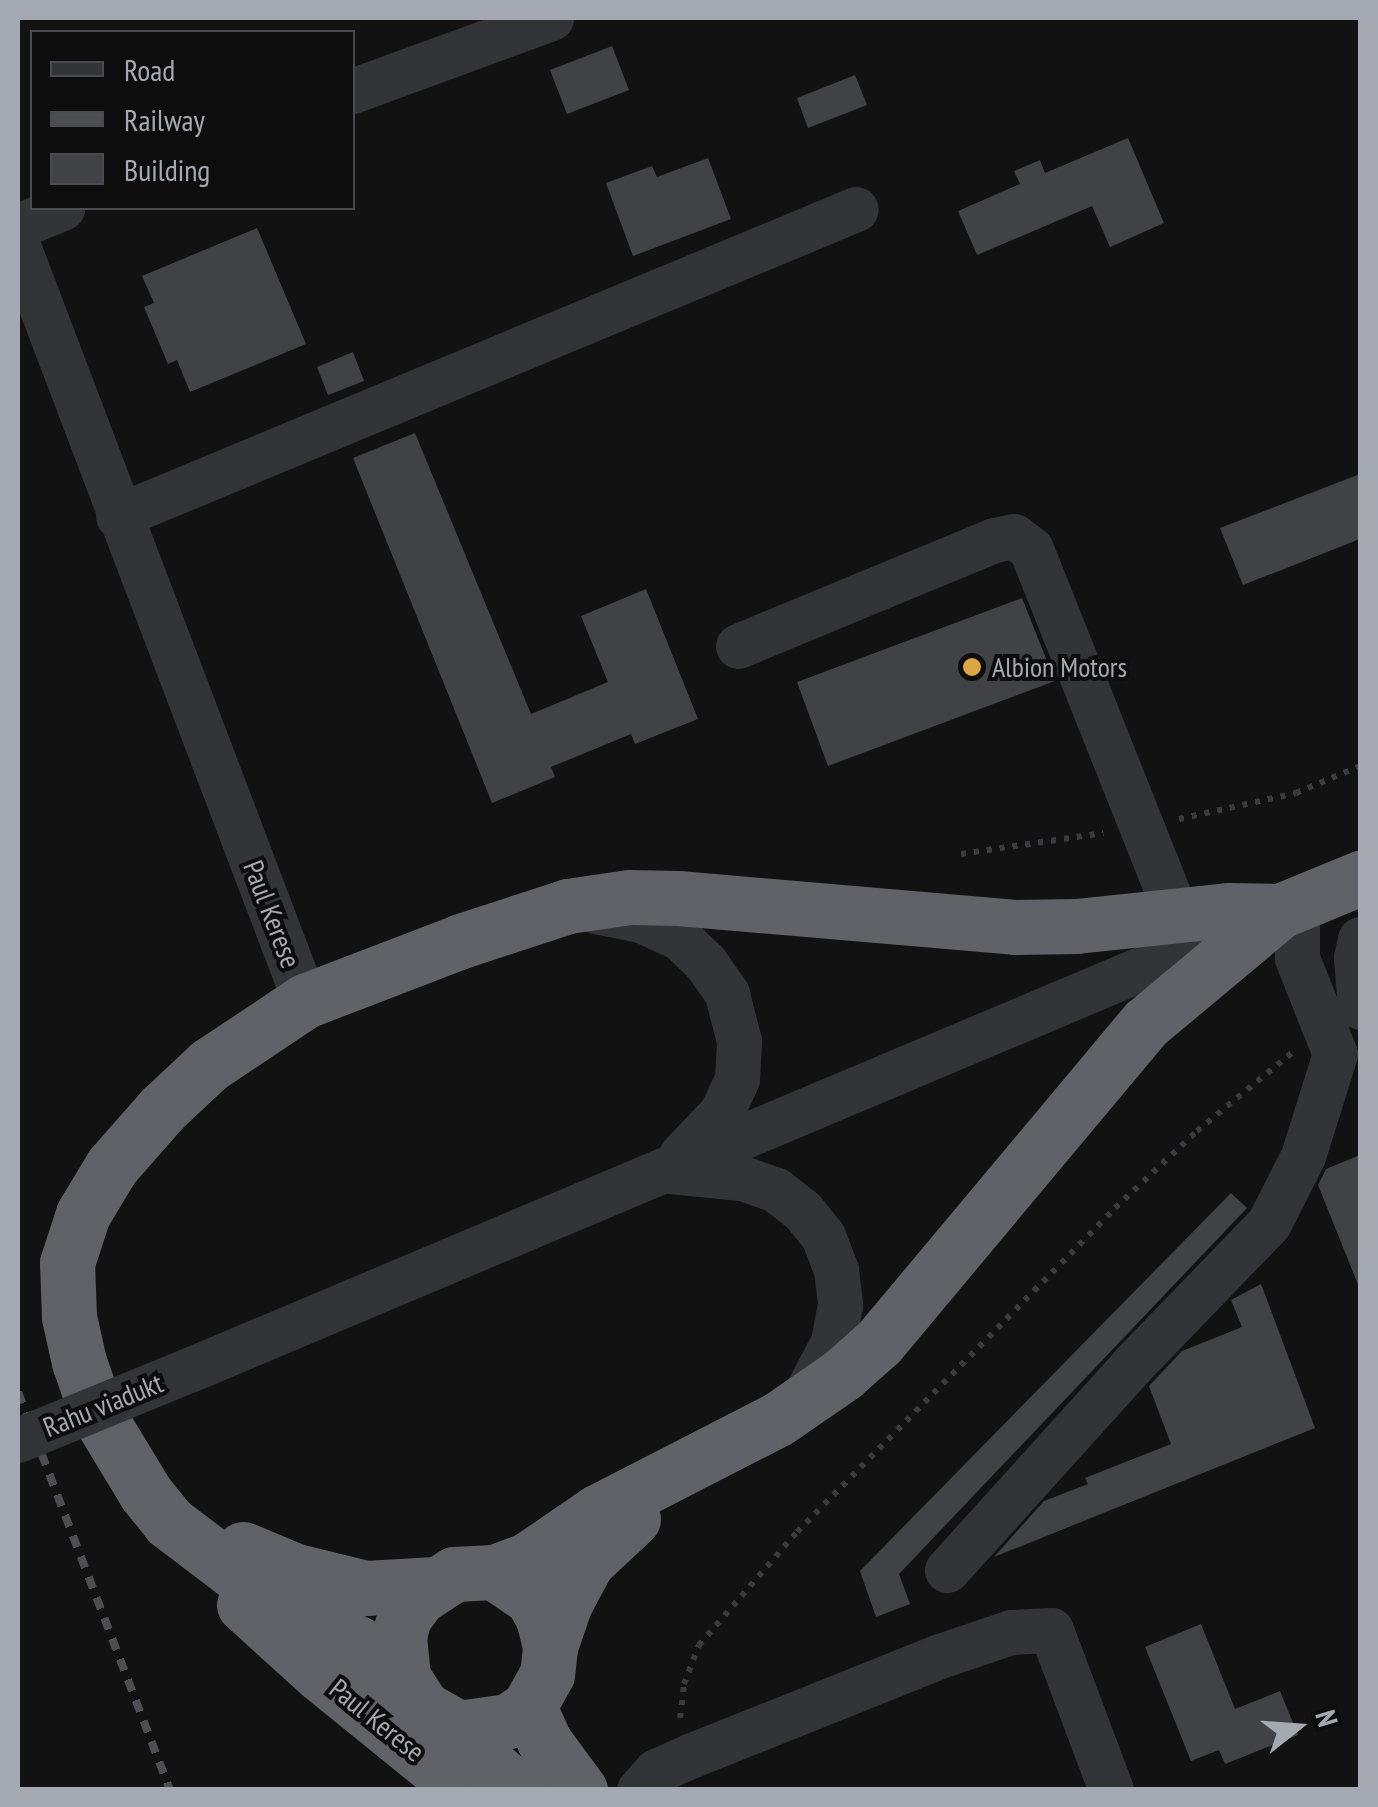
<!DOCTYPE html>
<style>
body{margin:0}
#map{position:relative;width:1378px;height:1807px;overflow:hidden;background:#121213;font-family:"PT Sans Narrow",sans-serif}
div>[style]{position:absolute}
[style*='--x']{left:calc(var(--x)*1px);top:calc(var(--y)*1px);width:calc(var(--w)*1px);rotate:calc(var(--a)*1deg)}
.building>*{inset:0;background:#414246}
.path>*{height:6px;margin-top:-3px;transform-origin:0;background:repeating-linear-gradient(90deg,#393b3e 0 5px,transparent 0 13px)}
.minor>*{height:45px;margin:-22.5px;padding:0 22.5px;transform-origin:22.5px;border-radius:22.5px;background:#333437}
.highway>*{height:55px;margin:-27.5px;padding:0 27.5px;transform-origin:27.5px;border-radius:27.5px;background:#606268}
.rail>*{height:8px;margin-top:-4px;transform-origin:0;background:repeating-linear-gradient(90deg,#4c4e52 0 12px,transparent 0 22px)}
.minor-bridge>*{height:45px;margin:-22.5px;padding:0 22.5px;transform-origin:22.5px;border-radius:22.5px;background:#333437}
.dots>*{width:28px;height:28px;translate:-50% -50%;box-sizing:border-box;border:5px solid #0d0d0e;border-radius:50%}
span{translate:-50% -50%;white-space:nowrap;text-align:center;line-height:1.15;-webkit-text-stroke:8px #0d0d0e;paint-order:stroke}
.poi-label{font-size:28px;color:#a5a9b2}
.left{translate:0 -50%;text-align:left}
.street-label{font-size:28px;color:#a5a9b2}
.frame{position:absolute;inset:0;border:20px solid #a5a9b2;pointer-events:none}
.legend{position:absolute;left:30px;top:30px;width:325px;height:180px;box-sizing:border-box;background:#0d0d0e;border:2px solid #4a4b50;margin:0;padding:12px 18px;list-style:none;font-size:30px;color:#a5a9b2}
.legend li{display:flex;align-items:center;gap:20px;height:50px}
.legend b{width:50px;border:2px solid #4a4b50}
.north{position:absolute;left:1248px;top:1677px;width:100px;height:100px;-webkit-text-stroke:8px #0d0d0e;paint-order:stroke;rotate:73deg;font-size:28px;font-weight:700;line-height:40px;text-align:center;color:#a5a9b2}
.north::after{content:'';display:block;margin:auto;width:35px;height:45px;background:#a5a9b2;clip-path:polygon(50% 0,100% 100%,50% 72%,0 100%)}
</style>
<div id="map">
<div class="building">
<div style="clip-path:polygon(612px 46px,629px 90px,567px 114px,550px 70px)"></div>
<div style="clip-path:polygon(855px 75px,867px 105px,808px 128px,797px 98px)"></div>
<div style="clip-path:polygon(1128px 138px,1164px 223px,1110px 247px,1092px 206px,977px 255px,958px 211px,1020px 184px,1014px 171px,1040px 160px,1045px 173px)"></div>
<div style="clip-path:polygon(708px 158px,731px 219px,633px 256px,606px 183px,652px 166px,657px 177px)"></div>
<div style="clip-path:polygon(257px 228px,306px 344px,190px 392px,177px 360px,168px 364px,144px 307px,154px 303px,142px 276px)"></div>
<div style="clip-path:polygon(353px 352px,364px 381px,328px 395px,317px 367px)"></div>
<div style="clip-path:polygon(415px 433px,531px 714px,608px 682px,581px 616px,646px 589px,698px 719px,635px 744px,631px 734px,551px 767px,555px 777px,492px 803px,353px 458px)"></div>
<div style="clip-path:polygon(1360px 474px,1360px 539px,1243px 585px,1220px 528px)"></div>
<div style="clip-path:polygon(1022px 598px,1055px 681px,828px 766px,797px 682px)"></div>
<div style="clip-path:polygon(1360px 1155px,1360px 1287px,1359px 1287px,1318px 1185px,1326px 1169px)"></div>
<div style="clip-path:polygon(1231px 1193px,1247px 1208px,899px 1574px,910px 1604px,876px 1617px,860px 1571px)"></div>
<div style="clip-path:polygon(1261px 1284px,1315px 1428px,994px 1557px,1044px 1501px,1088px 1484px,1085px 1478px,1171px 1444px,1149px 1386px,1182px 1351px,1242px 1327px,1231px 1300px)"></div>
<div style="clip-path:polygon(1201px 1624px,1235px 1709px,1280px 1691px,1298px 1735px,1225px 1764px,1219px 1750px,1191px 1761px,1145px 1647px)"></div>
</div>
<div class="path">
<div style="--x:1179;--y:819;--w:120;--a:-12.5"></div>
<div style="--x:1296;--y:793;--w:69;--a:-22.9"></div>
<div style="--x:961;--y:854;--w:144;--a:-8.4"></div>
<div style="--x:680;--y:1718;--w:34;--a:-83"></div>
<div style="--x:684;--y:1684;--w:42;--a:-69"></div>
<div style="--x:699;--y:1645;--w:150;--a:-49.1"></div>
<div style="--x:797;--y:1532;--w:454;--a:-45.5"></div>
<div style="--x:1115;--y:1208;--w:112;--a:-43.2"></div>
<div style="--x:1197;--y:1131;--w:126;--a:-39.5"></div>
</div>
<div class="minor">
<div style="--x:352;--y:91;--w:212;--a:-20.1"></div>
<div style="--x:18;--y:226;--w:48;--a:-22.2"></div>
<div style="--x:18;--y:246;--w:808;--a:69.19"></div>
<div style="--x:118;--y:516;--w:799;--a:-22.59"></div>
<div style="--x:738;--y:646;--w:277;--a:-22.5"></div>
<div style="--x:994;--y:540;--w:20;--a:-11"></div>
<div style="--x:1014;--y:536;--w:21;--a:37"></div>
<div style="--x:1031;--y:549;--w:395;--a:68.3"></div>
<div style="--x:595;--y:911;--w:47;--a:11.1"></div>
<div style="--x:641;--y:920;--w:43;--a:24.8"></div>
<div style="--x:680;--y:938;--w:35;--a:44"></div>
<div style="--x:705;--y:962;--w:39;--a:55"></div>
<div style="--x:727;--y:994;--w:49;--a:75.7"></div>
<div style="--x:739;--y:1041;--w:38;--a:93"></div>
<div style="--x:737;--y:1079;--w:38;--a:115"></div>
<div style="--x:721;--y:1113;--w:58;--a:133.6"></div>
<div style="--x:1360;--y:939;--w:19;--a:102"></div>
<div style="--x:1356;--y:958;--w:49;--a:85.3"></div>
<div style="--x:670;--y:1171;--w:72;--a:5.6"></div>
<div style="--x:742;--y:1178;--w:36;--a:19"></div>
<div style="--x:776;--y:1190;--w:33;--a:38"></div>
<div style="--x:802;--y:1210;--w:33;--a:51"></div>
<div style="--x:823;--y:1236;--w:36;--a:69"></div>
<div style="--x:836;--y:1270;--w:35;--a:83"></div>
<div style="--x:840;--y:1305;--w:38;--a:101"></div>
<div style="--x:833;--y:1342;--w:64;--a:117.8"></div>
<div style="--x:189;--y:1370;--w:1154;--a:-22.85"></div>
<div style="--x:947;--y:1570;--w:276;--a:-47.9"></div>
<div style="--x:1132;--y:1365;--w:197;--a:-46"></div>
<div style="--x:1269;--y:1223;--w:75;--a:-63.1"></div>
<div style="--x:1303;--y:1156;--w:107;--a:-72.6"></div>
<div style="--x:1335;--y:1054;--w:103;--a:-111.6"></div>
<div style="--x:1297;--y:958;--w:54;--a:-90"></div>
<div style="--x:639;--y:1790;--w:25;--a:-48"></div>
<div style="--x:656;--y:1771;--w:37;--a:-24"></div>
<div style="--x:690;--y:1756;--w:266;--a:-21.8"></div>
<div style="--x:937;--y:1657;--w:78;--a:-18.7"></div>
<div style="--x:1011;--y:1632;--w:40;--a:-2.9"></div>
<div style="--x:1051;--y:1630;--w:171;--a:69.4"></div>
</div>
<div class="highway">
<div style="--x:243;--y:1549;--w:57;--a:22.5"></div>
<div style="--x:296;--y:1571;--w:72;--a:13.7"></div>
<div style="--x:366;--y:1588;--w:69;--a:-3.3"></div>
<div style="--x:494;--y:1572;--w:46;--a:34.4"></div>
<div style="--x:532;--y:1598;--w:23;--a:61"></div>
<div style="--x:543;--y:1618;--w:30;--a:76"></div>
<div style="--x:550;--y:1647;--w:27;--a:96"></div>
<div style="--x:547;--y:1674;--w:38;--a:119"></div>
<div style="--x:529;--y:1707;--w:25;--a:146"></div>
<div style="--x:508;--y:1721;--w:50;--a:172"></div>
<div style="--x:458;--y:1728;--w:40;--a:-150.3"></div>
<div style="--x:423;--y:1708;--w:37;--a:-123"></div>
<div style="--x:403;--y:1677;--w:41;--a:-95.6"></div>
<div style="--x:399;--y:1636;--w:20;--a:-75"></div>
<div style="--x:404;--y:1617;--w:25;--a:-53"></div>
<div style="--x:419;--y:1597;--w:42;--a:-33.3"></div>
<div style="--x:454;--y:1574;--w:40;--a:-2.9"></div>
<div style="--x:494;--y:1572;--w:35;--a:-20"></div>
<div style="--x:527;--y:1560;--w:85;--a:-34.4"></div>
<div style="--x:597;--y:1512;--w:203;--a:-27.2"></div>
<div style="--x:778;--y:1419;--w:79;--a:-34.7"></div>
<div style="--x:843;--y:1374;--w:48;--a:-41.6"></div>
<div style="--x:879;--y:1342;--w:416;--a:-50.1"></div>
<div style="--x:1146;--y:1023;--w:175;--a:-39.9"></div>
<div style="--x:244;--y:1605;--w:103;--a:42.2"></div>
<div style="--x:320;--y:1674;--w:184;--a:39"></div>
<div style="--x:550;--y:1647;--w:46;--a:-71.2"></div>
<div style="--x:565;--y:1603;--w:47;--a:-61.8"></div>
<div style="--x:587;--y:1562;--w:63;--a:-43.1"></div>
<div style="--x:403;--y:1677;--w:55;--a:-143.1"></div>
<div style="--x:359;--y:1644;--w:106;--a:-152.5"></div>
<div style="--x:265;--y:1595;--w:121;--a:-142.8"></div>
<div style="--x:169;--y:1522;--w:38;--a:-129"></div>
<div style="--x:145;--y:1492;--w:95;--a:-121.2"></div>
<div style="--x:96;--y:1411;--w:52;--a:-109.1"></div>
<div style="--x:79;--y:1362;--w:46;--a:-102.5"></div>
<div style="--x:69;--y:1317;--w:54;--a:-92.1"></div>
<div style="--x:67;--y:1263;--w:52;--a:-71.9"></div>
<div style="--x:83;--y:1214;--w:56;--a:-58.9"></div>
<div style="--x:112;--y:1166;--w:76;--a:-48.7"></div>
<div style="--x:162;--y:1109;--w:64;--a:-43.1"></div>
<div style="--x:209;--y:1065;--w:115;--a:-33.7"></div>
<div style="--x:305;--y:1001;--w:167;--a:-21"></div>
<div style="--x:461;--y:941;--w:113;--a:-18.1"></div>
<div style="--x:568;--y:906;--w:62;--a:-8.4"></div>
<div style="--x:629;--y:897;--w:49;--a:1.2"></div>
<div style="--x:678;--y:898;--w:338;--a:4.9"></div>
<div style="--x:1015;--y:927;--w:61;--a:-0.9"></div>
<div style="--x:1076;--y:926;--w:153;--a:-6"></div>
<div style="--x:1228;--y:910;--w:52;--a:1.1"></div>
<div style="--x:1280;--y:911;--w:87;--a:-22.4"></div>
<div style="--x:529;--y:1707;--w:37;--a:66"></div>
<div style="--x:544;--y:1741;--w:61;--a:53.7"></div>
<div style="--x:440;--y:1722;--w:103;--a:41.1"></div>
</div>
<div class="rail">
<div style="--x:18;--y:1392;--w:426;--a:69.1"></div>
</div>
<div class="minor-bridge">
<div style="--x:18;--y:1440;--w:185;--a:-22.3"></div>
</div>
<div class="dots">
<div style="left:972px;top:667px;background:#daa742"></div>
</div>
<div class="poi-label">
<span class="left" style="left:992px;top:667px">Albion Motors</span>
</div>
<div class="street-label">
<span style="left:272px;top:914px;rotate:69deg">Paul Kerese</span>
<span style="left:103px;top:1405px;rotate:-22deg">Rahu viadukt</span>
<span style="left:377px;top:1720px;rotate:39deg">Paul Kerese</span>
</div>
<div class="frame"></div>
<ul class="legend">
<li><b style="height:12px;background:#333437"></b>Road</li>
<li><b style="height:12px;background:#4c4e52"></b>Railway</li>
<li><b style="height:28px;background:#414246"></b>Building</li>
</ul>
<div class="north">N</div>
</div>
